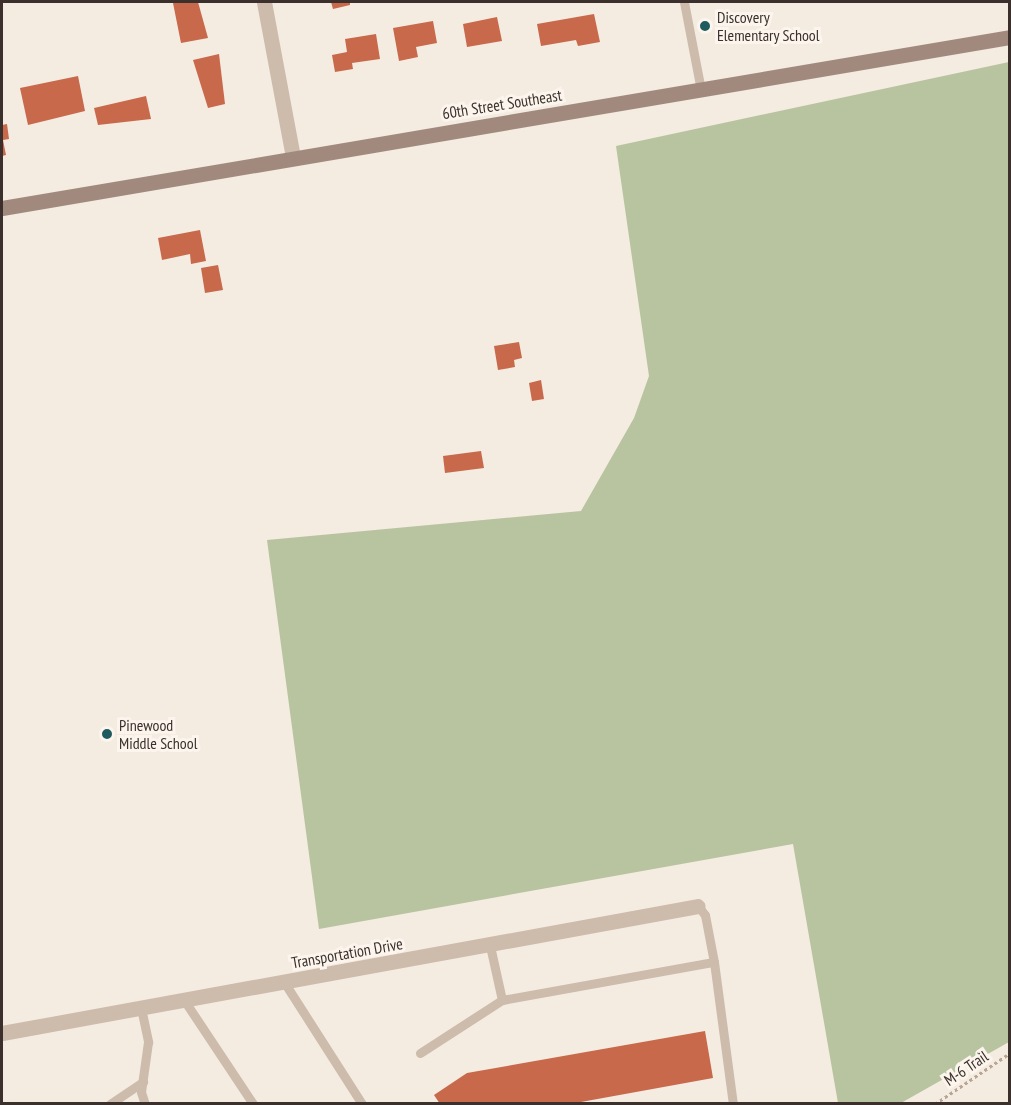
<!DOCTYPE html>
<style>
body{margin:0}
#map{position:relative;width:1011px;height:1105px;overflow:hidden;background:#f4ebe1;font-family:"PT Sans Narrow",sans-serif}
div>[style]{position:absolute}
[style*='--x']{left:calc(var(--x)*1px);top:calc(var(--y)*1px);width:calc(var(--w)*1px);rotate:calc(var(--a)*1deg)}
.green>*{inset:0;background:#b8c4a0}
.building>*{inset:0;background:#c8694b}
.path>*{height:3px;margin-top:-1.5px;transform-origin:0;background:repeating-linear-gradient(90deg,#b9a596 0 3px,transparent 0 6px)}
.service>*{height:9px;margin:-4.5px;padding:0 4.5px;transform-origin:4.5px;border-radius:4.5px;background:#cdbbac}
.minor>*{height:15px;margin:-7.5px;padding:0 7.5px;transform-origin:7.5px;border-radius:7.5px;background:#cdbbac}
.secondary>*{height:15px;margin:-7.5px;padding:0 7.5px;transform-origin:7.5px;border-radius:7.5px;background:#a18a7d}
.dots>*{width:16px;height:16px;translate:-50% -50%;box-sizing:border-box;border:3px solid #fbf5ee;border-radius:50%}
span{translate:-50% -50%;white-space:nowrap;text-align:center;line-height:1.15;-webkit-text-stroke:6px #fbf5ee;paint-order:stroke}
.poi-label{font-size:16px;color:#3b302b}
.left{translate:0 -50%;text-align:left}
.street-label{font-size:16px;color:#3b302b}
.frame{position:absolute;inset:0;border:3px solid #3b302b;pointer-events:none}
</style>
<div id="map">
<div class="green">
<div style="clip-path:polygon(1009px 62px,1009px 1042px,901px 1103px,838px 1103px,793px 844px,319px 929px,267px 540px,581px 511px,634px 418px,649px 376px,616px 146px)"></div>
</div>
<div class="building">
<div style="clip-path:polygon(198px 2px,208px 38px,181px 43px,173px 3px)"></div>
<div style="clip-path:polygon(331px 2px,350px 2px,350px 5px,333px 9px)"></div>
<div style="clip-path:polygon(594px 14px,600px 42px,578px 46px,576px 40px,541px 46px,537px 24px)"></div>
<div style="clip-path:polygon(497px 17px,502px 41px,467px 47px,463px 24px)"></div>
<div style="clip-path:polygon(433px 21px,437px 43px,416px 47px,418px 57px,399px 61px,393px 28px)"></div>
<div style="clip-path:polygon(376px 34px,380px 59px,352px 63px,353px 69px,335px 72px,332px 55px,347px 52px,345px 39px)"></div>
<div style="clip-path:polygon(219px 54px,225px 104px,208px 108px,193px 60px)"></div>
<div style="clip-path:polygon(78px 76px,85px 111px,28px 125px,20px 88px)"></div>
<div style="clip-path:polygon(146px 96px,151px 119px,98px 125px,94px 108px)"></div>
<div style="clip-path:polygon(7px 124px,9px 139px,3px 140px,6px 155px,2px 156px,2px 125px)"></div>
<div style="clip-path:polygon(200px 230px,206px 261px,191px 264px,190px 254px,162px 260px,158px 238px)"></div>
<div style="clip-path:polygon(218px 265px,223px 290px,205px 293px,201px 268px)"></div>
<div style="clip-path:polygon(519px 342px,522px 358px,514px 360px,515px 367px,498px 370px,494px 346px)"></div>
<div style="clip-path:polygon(541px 380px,544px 399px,532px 401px,529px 383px)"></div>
<div style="clip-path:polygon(481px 451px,484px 468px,445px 473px,443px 456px)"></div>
<div style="clip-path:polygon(705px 1031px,713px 1078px,570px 1104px,440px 1104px,434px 1095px,467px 1073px)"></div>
</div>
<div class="path">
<div style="--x:935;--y:1104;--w:91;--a:-34.2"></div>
</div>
<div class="service">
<div style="--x:684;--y:2;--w:90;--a:79.1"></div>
<div style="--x:698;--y:906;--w:11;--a:52"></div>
<div style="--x:705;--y:915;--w:48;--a:79.2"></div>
<div style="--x:284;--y:982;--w:145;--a:57.4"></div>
<div style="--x:184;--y:1000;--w:125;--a:56.4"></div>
<div style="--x:502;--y:1000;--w:215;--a:-10.2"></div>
<div style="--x:714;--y:962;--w:143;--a:82.4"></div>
<div style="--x:141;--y:1008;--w:35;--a:78"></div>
<div style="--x:148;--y:1042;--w:50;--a:98"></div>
<div style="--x:141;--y:1092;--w:13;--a:72"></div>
<div style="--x:420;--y:1053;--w:98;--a:-32.9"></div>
<div style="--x:502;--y:1000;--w:55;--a:-102.5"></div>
<div style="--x:110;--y:1104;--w:40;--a:-34"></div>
</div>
<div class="minor">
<div style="--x:264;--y:2;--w:158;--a:79.4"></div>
<div style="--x:2;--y:1033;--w:707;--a:-10.34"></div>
</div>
<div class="secondary">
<div style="--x:2;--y:208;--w:1022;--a:-9.63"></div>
</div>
<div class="dots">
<div style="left:705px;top:26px;background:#1f5a5e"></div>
<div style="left:107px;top:734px;background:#1f5a5e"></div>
</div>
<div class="poi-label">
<span class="left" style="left:717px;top:26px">Discovery<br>Elementary School</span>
<span class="left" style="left:119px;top:734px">Pinewood<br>Middle School</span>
</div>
<div class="street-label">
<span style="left:502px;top:104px;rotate:-9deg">60th Street Southeast</span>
<span style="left:347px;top:953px;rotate:-10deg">Transportation Drive</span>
<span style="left:966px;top:1068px;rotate:-34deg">M-6 Trail</span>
</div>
<div class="frame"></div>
</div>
